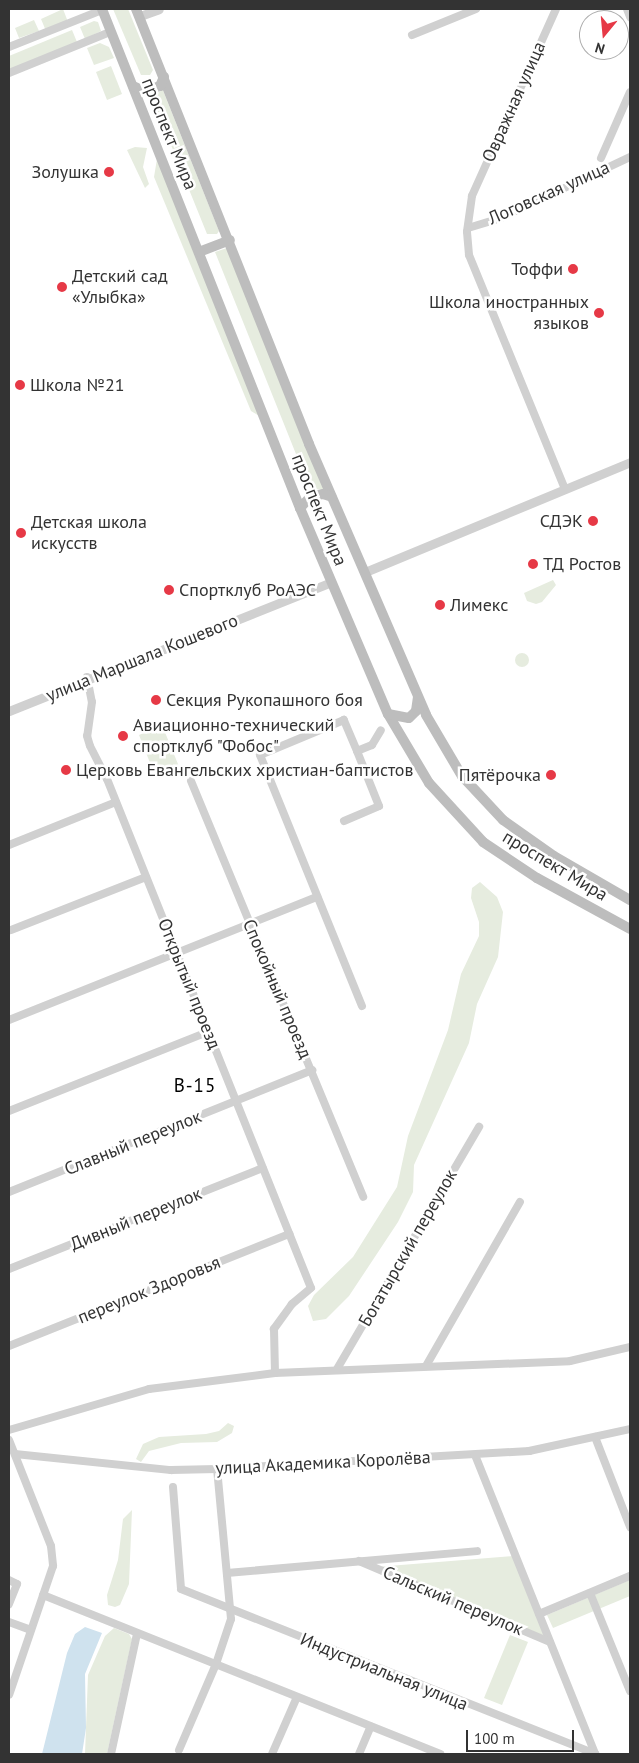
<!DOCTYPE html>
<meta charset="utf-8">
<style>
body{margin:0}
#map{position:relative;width:639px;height:1763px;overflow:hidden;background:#fff;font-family:"PT Sans",sans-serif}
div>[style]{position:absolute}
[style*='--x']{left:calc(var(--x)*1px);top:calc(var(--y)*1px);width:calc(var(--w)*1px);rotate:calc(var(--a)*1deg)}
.green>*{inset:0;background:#e6ecdf}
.round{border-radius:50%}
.water>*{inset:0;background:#cfe2ee}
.minor>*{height:8px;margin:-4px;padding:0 4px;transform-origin:4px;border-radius:4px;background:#d0d0d0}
.tertiary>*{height:9px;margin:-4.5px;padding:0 4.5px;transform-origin:4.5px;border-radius:4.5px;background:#d0d0d0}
.secondary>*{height:10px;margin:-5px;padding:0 5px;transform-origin:5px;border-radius:5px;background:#bdbdbd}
.dots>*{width:14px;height:14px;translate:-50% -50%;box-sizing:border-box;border:2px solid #fff;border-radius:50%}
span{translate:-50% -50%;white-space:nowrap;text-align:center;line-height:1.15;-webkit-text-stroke:5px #fff;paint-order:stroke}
.street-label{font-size:18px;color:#333}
.poi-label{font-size:18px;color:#333}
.right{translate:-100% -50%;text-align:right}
.left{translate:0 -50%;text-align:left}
.neighbourhood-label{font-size:19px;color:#000;letter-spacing:1px}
.frame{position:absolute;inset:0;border:10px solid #333;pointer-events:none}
.north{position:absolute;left:579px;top:10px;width:50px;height:50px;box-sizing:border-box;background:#fff;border:1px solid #adadad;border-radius:50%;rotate:197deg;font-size:14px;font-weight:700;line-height:20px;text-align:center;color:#333}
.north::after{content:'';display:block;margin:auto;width:18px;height:22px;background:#e63946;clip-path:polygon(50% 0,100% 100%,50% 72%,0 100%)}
.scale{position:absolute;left:466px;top:1730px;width:108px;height:22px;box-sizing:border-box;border:2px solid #333;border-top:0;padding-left:6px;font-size:15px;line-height:18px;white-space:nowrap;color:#333;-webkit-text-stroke:4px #fff;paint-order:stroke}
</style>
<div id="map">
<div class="green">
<div style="clip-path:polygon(63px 9px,68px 22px,46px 31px,41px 19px)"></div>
<div style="clip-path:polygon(113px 9px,128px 9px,153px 70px,150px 75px,141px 75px)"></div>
<div style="clip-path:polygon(34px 20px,39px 31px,19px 38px,15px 28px)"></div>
<div style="clip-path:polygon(94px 21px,98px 22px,101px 31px,85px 39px,80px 27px)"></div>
<div style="clip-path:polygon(72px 30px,77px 42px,9px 70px,9px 56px)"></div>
<div style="clip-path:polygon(100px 43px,109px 47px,114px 58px,94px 65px,87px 48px)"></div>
<div style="clip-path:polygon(111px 66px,122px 94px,107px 100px,96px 72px)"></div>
<div style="clip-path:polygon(162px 88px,219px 231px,217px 234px,207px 234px,150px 93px,160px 92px)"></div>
<div style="clip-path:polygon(135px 147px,147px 148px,143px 167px,149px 184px,145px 188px,127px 150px)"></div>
<div style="clip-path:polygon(157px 159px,264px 419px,251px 411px,154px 177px)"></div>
<div style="clip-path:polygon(227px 248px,325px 490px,317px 489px,312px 494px,215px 252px)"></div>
<div style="clip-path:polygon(553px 580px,556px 585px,542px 602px,536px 604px,527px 601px,524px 593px)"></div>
<div class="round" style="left:515px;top:653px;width:14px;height:14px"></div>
<div style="clip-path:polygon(162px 725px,180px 769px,156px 778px,139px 735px)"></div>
<div style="clip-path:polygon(480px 882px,497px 897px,503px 912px,498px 957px,477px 1004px,469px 1043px,414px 1165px,413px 1192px,398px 1222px,349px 1296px,326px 1319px,313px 1321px,308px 1306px,314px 1295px,353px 1257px,397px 1187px,408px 1136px,448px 1030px,461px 974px,479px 936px,479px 922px,471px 898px,472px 888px)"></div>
<div style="clip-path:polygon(228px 1423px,234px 1426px,232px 1433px,217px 1442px,181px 1443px,149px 1451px,141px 1462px,136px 1459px,143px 1444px,159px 1437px,206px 1434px,219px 1431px)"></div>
<div style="clip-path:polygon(132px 1510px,129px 1584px,120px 1605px,115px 1607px,108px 1605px,107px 1595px,118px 1560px,123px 1519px)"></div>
<div style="clip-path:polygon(513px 1556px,545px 1634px,542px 1636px,376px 1567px)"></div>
<div style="clip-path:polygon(630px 1580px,630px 1596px,553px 1628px,547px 1615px)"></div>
<div style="clip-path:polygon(114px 1628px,129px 1634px,132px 1639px,107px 1754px,85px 1754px,88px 1675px,105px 1636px)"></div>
<div style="clip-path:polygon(510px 1635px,528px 1642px,502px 1705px,484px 1698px)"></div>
</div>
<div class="water">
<div style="clip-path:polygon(85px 1627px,102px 1633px,85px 1674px,86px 1728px,82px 1754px,42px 1754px,67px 1653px,75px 1634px)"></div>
</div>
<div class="minor">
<div style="--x:556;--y:9;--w:205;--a:114.2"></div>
<div style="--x:472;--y:196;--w:36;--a:98"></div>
<div style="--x:467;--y:232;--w:23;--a:85"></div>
<div style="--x:469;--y:255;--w:251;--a:67.7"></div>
<div style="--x:627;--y:9;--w:9;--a:69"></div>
<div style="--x:412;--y:35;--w:69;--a:-22.1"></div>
<div style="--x:9;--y:47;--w:100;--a:-21.7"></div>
<div style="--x:9;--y:73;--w:109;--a:-22.1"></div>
<div style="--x:601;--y:158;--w:72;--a:-66.3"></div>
<div style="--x:468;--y:228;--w:34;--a:-17"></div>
<div style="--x:501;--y:218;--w:143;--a:-25.3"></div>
<div style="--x:87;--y:677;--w:25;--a:79"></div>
<div style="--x:92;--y:702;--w:34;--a:98"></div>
<div style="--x:87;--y:736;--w:10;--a:73"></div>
<div style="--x:90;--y:746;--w:37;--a:63"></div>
<div style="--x:107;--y:779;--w:548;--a:68.16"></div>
<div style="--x:311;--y:1288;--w:25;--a:140"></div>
<div style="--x:292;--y:1304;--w:31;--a:126"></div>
<div style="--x:274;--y:1329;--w:44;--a:88.7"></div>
<div style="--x:357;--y:751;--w:34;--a:-113"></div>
<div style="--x:344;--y:720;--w:91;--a:157.4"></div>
<div style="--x:260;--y:755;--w:271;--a:67.9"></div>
<div style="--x:191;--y:781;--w:450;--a:67.5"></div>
<div style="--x:344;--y:821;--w:38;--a:-23"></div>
<div style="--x:379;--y:806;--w:59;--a:-111.8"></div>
<div style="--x:357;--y:751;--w:16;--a:-22"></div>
<div style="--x:372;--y:745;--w:17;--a:-59"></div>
<div style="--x:9;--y:845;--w:115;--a:-21.9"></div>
<div style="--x:11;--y:930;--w:145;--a:-21.4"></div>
<div style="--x:9;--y:1020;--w:332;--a:-21.8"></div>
<div style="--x:9;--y:1111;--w:214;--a:-21.7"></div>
<div style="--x:9;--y:1192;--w:327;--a:-21.9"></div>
<div style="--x:9;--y:1269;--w:273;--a:-21.7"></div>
<div style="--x:9;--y:1346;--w:302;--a:-21.8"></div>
<div style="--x:426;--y:1366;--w:189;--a:-60.2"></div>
<div style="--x:337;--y:1369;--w:281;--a:-59.6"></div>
<div style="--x:9;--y:1430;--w:146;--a:-16.3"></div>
<div style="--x:149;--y:1389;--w:127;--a:-7.2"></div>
<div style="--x:275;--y:1373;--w:295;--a:-2.3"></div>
<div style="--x:570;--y:1361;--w:62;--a:-13.1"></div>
<div style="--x:595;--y:1437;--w:97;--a:68.7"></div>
<div style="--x:9;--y:1440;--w:114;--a:68.4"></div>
<div style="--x:51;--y:1546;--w:20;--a:84"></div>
<div style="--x:53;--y:1566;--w:136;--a:108.8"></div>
<div style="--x:15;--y:1454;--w:157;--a:5.9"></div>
<div style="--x:171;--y:1470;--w:46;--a:-1.2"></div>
<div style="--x:217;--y:1469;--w:313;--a:-3.3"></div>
<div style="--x:529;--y:1451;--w:103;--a:-12.3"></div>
<div style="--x:475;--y:1455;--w:322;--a:68.1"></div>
<div style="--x:173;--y:1487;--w:102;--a:85.5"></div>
<div style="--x:181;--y:1589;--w:446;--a:21.7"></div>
<div style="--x:359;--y:1561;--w:207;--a:23"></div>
<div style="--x:227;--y:1573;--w:251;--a:-5"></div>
<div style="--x:9;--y:1580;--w:9;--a:27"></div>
<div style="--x:17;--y:1584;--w:22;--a:112"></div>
<div style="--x:590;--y:1593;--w:106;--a:67.8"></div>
<div style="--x:43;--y:1595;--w:428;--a:21.8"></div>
<div style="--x:539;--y:1614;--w:99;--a:-22.7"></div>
<div style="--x:9;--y:1622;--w:23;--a:20"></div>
<div style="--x:179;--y:1750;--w:94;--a:-66.7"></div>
<div style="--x:216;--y:1664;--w:47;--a:-71.6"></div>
<div style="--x:231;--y:1619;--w:151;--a:-95.3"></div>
<div style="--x:111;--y:1754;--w:123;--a:-77.8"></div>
<div style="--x:272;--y:1754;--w:62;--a:-66.3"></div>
<div style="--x:359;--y:1754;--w:30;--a:-67"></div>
</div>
<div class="tertiary">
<div style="--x:140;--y:16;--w:20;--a:-20"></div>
<div style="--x:365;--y:572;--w:287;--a:-22.5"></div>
<div style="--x:9;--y:711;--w:347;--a:-21.8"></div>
</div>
<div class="secondary">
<div style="--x:102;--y:9;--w:537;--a:68.36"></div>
<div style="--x:300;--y:508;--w:224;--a:66.9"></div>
<div style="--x:388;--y:714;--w:80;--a:59.3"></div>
<div style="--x:429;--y:783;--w:80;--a:47.5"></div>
<div style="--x:483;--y:842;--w:65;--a:33.7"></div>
<div style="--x:537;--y:878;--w:106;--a:28.7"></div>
<div style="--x:136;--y:9;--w:468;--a:68.3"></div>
<div style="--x:309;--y:444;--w:295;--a:66.6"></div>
<div style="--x:426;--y:715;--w:71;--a:59.5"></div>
<div style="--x:462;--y:776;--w:60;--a:47"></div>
<div style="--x:503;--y:820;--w:62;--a:35.2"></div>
<div style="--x:554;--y:856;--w:88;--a:30.1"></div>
<div style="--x:133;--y:86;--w:12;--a:24"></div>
<div style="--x:144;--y:91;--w:17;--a:-17"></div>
<div style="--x:160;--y:86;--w:10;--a:-66"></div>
<div style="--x:199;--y:252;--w:33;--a:-21"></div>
<div style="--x:300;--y:508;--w:16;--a:-47"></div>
<div style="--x:311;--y:496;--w:12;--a:-9"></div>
<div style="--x:323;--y:494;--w:9;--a:18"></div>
<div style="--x:388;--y:714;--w:21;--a:11"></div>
<div style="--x:409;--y:718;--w:10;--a:-45"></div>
<div style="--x:416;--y:711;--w:14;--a:-82"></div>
</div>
<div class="dots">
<div style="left:109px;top:172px;background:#e63946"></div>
<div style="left:573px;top:269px;background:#e63946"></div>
<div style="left:62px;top:287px;background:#e63946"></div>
<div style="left:599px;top:313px;background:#e63946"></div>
<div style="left:20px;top:385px;background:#e63946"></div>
<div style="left:593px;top:521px;background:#e63946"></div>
<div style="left:21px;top:533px;background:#e63946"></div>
<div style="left:533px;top:564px;background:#e63946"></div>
<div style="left:169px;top:590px;background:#e63946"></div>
<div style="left:440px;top:605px;background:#e63946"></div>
<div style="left:156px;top:700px;background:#e63946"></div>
<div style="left:123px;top:736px;background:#e63946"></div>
<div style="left:66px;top:770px;background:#e63946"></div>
<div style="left:551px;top:775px;background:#e63946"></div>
</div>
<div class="street-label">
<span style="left:514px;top:102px;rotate:-66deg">Овражная улица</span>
<span style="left:169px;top:134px;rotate:68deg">проспект Мира</span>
<span style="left:549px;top:193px;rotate:-24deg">Логовская улица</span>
<span style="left:319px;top:510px;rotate:68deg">проспект Мира</span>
<span style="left:142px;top:658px;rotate:-22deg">улица Маршала Кошевого</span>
<span style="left:555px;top:866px;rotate:31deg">проспект Мира</span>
<span style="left:189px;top:984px;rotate:68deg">Открытый проезд</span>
<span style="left:277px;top:989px;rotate:67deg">Спокойный проезд</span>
<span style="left:133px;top:1143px;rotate:-22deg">Славный переулок</span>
<span style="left:136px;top:1219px;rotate:-22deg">Дивный переулок</span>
<span style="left:408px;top:1248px;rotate:-60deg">Богатырский переулок</span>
<span style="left:149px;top:1290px;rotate:-22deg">переулок Здоровья</span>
<span style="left:323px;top:1463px;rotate:-3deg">улица Академика Королёва</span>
<span style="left:453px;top:1601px;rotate:23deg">Сальский переулок</span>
<span style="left:384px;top:1672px;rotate:22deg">Индустриальная улица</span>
</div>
<div class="poi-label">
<span class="right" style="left:99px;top:172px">Золушка</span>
<span class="right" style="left:563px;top:269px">Тоффи</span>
<span class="left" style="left:72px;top:287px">Детский сад<br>«Улыбка»</span>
<span class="right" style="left:589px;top:313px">Школа иностранных<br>языков</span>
<span class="left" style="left:30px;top:385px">Школа №21</span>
<span class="right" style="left:583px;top:521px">СДЭК</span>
<span class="left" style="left:31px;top:533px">Детская школа<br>искусств</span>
<span class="left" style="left:543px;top:564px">ТД Ростов</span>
<span class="left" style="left:179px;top:590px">Спортклуб РоАЭС</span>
<span class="left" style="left:450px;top:605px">Лимекс</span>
<span class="left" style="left:166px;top:700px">Секция Рукопашного боя</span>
<span class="left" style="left:133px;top:736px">Авиационно-технический<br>спортклуб "Фобос"</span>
<span class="left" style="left:76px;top:770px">Церковь Евангельских христиан-баптистов</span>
<span class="right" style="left:541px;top:775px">Пятёрочка</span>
</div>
<div class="neighbourhood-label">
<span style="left:195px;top:1086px">В-15</span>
</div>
<div class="frame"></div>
<div class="north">N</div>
<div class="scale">100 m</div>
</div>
